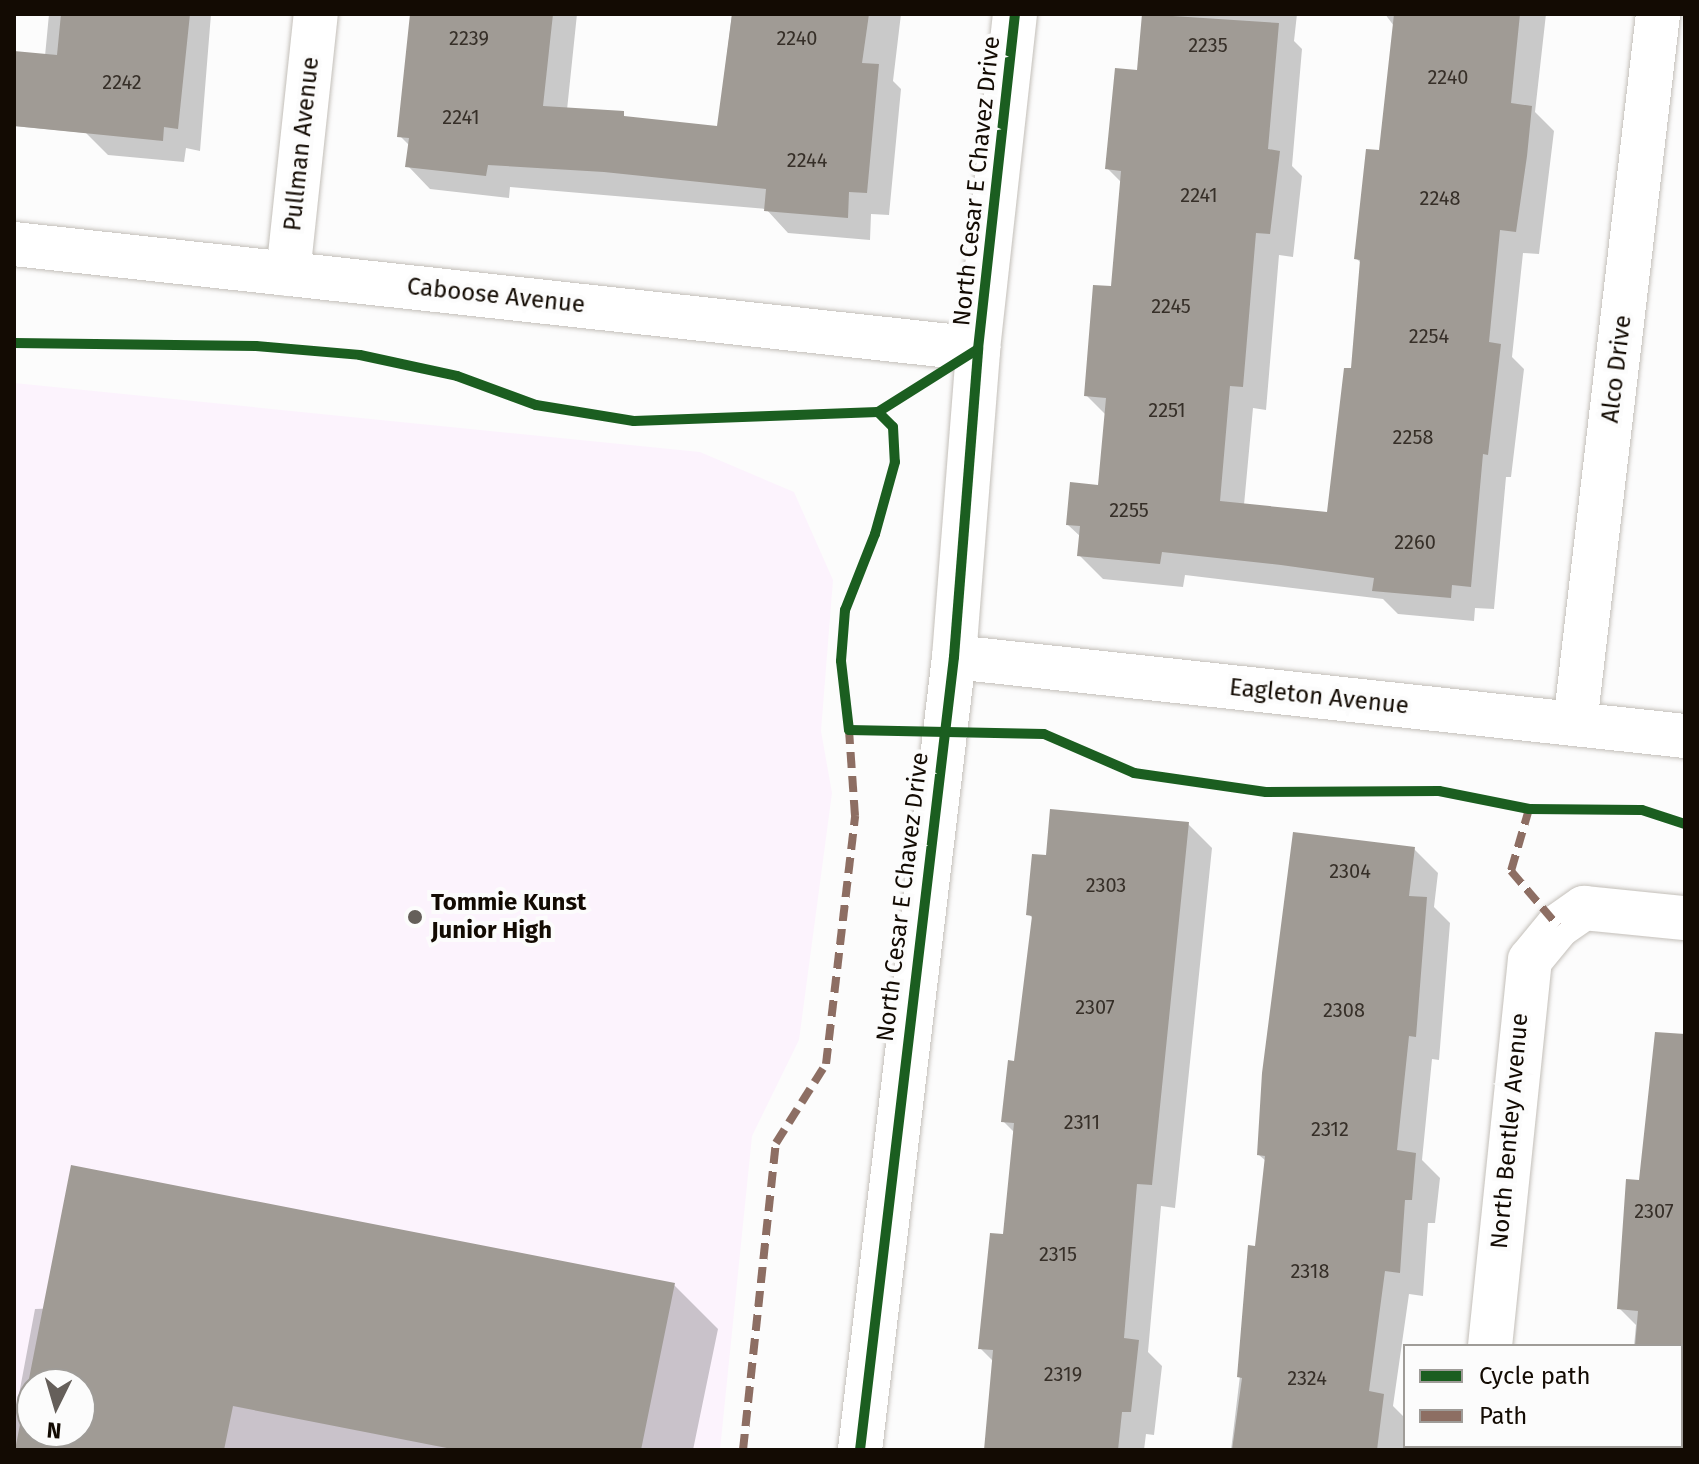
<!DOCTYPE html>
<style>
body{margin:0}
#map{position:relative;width:1699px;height:1464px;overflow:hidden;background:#fcfcfc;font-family:"Fira Sans",sans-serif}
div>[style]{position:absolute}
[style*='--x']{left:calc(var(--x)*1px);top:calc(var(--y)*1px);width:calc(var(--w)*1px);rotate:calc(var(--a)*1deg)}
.education>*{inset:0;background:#fcf3fd}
.shadow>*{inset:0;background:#0003}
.building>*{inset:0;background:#a09b95}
.roads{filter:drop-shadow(0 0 2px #c3bfb9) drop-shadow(0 0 2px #c3bfb9)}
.street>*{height:44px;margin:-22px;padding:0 22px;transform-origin:22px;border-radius:22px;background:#fff}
.quiet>*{height:8px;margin-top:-4px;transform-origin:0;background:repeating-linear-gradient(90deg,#8d6e63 0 16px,transparent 0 24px)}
.cycleway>*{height:10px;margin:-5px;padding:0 5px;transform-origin:5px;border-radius:5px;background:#1b5e20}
.dots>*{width:22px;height:22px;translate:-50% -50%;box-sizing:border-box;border:4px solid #fcfcfc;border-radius:50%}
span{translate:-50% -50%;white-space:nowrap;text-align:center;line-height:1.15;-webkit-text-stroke:8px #fcfcfc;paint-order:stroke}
.number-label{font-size:20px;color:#362f28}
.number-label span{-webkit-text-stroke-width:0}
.street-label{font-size:24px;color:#130b03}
.poi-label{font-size:24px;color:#130b03;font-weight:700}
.left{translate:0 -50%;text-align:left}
.frame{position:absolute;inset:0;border:16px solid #130b03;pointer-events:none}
.legend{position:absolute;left:1403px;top:1344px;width:280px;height:104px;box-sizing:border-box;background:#fcfcfc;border:2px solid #9f9c98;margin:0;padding:10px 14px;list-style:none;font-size:24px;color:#130b03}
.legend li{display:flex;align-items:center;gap:16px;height:40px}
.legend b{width:40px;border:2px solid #9f9c98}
.north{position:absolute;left:16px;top:1368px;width:80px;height:80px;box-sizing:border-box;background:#fcfcfc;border:2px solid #9f9c98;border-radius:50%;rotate:185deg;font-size:22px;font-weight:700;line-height:32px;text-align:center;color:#130b03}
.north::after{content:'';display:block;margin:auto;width:28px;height:36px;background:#655f5a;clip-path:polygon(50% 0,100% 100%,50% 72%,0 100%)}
</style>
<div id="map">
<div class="education">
<div style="clip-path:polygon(evenodd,14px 383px,700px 452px,794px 492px,833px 580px,821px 731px,832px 793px,799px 1040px,752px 1136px,720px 1450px,14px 1450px,14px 383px,32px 1384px,80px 1384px,80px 1432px,32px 1432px,32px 1384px)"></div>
</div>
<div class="shadow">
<div style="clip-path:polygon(49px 14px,211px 14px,200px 151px,186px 148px,184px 162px,108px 155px,86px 133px,14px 126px,14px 54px,45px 56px)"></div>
<div style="clip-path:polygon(423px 14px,577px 14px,567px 110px,718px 128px,732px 14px,901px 14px,893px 81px,901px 89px,889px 215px,871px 214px,870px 240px,788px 233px,766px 209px,510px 187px,509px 198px,430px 189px,408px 166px,410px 146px,400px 136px)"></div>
<div style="clip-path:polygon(1144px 14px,1297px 14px,1294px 41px,1302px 49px,1292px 166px,1302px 176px,1293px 257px,1279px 255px,1266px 410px,1253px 408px,1244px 505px,1328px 514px,1353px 371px,1362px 264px,1356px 258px,1381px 153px,1394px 26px,1385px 14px,1546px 14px,1535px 112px,1554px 131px,1539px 254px,1523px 253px,1512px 357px,1524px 369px,1511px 477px,1506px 477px,1494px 609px,1475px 608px,1474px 621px,1398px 614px,1383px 599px,1185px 575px,1183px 587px,1103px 579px,1079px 555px,1081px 537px,1068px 525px,1100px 487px,1107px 416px,1086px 395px,1112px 288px,1122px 183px,1107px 168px,1139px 72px)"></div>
<div style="clip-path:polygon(1188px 824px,1212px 848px,1175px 1208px,1161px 1206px,1148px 1352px,1162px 1366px,1154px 1435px,1146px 1434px,1144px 1450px,985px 1450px,994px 1362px,980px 1348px,1005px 1236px,1015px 1133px,1003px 1121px,1016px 1063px,1033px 919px,1029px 914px,1047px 857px)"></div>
<div style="clip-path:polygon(1414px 849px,1438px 873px,1434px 907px,1450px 923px,1439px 1060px,1432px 1059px,1422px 1160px,1440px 1178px,1435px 1223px,1428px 1223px,1423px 1296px,1409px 1294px,1393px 1406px,1405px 1418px,1403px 1450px,1231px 1450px,1266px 1161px,1259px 1155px)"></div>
<div style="clip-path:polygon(1685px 1039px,1685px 1450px,1599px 1450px,1681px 1446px,1681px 1346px,1634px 1346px,1636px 1325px,1619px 1308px,1640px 1182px)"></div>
<div style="clip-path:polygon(evenodd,674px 1285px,718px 1329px,693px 1450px,14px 1450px,14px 1421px,35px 1309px,674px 1285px,32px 1384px,80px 1384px,80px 1432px,32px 1432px,32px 1384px)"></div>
</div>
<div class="building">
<div style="clip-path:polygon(61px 14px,190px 14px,178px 129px,164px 127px,163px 141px,14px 126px,14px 51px,57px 55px)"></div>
<div style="clip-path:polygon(410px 14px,553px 14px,543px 106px,624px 111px,624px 116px,717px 126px,732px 14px,869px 14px,862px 63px,879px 64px,867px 193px,849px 192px,848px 218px,764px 211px,766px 189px,604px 172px,488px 165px,486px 176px,405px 167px,409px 138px,397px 137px)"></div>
<div style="clip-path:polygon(1142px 14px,1279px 23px,1268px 149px,1280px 151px,1270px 234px,1256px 233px,1243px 387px,1230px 386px,1220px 501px,1327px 512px,1344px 368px,1351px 368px,1360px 260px,1354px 259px,1366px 149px,1379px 150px,1394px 14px,1520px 14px,1511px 103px,1532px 106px,1527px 156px,1516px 232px,1500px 230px,1489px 342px,1501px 344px,1488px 455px,1483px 454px,1471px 587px,1452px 585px,1451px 598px,1372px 591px,1374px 578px,1281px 565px,1162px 552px,1160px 564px,1077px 556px,1080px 526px,1066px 525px,1070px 482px,1098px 485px,1106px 398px,1084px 396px,1093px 285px,1111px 286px,1121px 171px,1105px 169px,1115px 68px,1137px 70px)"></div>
<div style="clip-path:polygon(1050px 809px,1189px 822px,1152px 1185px,1137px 1184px,1124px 1338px,1139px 1340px,1131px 1412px,1122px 1412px,1118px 1450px,984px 1450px,993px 1350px,978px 1349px,990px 1233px,1003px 1234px,1014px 1123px,1001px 1122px,1008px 1060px,1014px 1061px,1032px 916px,1026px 915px,1032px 854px,1046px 855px)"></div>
<div style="clip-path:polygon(1293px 832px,1415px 847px,1409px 896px,1427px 897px,1416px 1037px,1409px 1036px,1397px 1150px,1416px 1153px,1412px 1200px,1405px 1200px,1400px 1273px,1385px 1271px,1369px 1391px,1384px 1394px,1377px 1450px,1232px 1450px,1242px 1378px,1237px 1377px,1248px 1245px,1255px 1246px,1265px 1156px,1257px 1155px,1262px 1073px)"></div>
<div style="clip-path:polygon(1655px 1032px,1685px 1034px,1685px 1346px,1635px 1346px,1638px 1311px,1617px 1309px,1626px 1179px,1639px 1180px)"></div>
<div style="clip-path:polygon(evenodd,71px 1165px,675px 1283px,641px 1450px,457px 1450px,233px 1406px,224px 1450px,15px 1450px,71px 1165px,32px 1384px,80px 1384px,80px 1432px,32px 1432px,32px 1384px)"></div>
</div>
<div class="roads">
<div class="street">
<div style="--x:14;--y:244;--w:970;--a:6.22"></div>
<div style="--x:288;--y:274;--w:262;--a:-83.9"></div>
<div style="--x:954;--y:657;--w:735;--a:6.17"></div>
<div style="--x:1575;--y:724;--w:715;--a:-83.33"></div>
<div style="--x:1490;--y:1346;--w:388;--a:-84.1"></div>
<div style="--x:1530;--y:960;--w:44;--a:-50.5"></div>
<div style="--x:1558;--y:926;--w:32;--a:-35"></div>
<div style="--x:1584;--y:908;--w:101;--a:5.7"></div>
<div style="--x:860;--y:1450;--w:799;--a:-83.24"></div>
<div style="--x:954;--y:657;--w:309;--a:-85.5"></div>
<div style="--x:978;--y:349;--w:337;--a:-83.7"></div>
<div style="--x:1481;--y:1450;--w:4;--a:-90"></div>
</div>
</div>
<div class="quiet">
<div style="--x:1529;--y:809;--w:65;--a:106.2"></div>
<div style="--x:1511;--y:871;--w:72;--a:49.5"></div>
<div style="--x:743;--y:1450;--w:309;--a:-83.9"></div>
<div style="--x:776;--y:1143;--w:93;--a:-57.7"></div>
<div style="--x:826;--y:1064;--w:250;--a:-83.3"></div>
<div style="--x:855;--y:816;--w:86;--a:-94"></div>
</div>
<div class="cycleway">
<div style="--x:14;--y:343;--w:242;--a:0.7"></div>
<div style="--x:256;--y:346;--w:104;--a:4.9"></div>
<div style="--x:360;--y:355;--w:99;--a:12.2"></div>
<div style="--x:457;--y:376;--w:84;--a:20.2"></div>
<div style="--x:536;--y:405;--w:99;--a:9.3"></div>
<div style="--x:634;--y:421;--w:244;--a:-2.1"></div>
<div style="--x:878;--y:412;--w:118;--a:-32.2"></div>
<div style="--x:878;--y:412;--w:21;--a:45"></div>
<div style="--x:893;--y:427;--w:35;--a:87"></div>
<div style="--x:895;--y:462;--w:75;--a:105.5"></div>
<div style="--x:875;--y:534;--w:82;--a:111.5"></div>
<div style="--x:845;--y:610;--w:51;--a:94.5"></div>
<div style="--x:841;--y:661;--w:69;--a:83.4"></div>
<div style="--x:849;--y:730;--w:195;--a:1.2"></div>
<div style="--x:1044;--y:734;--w:98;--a:23.4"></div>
<div style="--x:1134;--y:773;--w:133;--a:8.2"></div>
<div style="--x:1266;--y:792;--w:173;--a:-0.3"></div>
<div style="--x:1439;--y:791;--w:92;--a:11.3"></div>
<div style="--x:1529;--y:809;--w:113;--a:0.5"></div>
<div style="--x:1642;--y:810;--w:45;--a:18"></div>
<div style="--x:860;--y:1450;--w:799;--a:-83.24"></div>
<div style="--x:954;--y:657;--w:309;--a:-85.5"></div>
<div style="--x:978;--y:349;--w:337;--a:-83.7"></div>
</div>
<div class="dots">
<div style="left:415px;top:917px;background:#655f5a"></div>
</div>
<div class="number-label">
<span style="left:469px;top:38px">2239</span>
<span style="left:797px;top:38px">2240</span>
<span style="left:1208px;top:45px">2235</span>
<span style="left:1448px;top:77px">2240</span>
<span style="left:122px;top:82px">2242</span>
<span style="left:461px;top:117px">2241</span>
<span style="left:807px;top:160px">2244</span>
<span style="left:1199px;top:195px">2241</span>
<span style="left:1440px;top:198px">2248</span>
<span style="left:1171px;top:306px">2245</span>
<span style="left:1429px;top:336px">2254</span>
<span style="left:1167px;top:410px">2251</span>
<span style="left:1413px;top:437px">2258</span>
<span style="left:1129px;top:510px">2255</span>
<span style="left:1415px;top:542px">2260</span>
<span style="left:1350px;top:871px">2304</span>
<span style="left:1106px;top:885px">2303</span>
<span style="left:1095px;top:1007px">2307</span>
<span style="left:1344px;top:1010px">2308</span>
<span style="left:1082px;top:1122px">2311</span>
<span style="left:1330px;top:1129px">2312</span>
<span style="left:1654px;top:1211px">2307</span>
<span style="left:1058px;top:1254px">2315</span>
<span style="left:1310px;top:1271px">2318</span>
<span style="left:1063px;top:1374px">2319</span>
<span style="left:1307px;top:1378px">2324</span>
</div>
<div class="street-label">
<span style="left:302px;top:144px;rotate:-84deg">Pullman Avenue</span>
<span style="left:977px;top:181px;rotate:-84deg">North Cesar E Chavez Drive</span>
<span style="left:496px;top:296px;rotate:6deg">Caboose Avenue</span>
<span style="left:1617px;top:369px;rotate:-83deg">Alco Drive</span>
<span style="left:1319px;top:697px;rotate:6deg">Eagleton Avenue</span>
<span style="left:903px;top:897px;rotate:-83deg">North Cesar E Chavez Drive</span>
<span style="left:1510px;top:1131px;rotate:-85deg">North Bentley Avenue</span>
</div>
<div class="poi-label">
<span class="left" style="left:431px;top:917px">Tommie Kunst<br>Junior High</span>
</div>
<div class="frame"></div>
<ul class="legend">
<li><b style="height:10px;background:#1b5e20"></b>Cycle path</li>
<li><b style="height:10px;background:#8d6e63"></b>Path</li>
</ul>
<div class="north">N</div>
</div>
